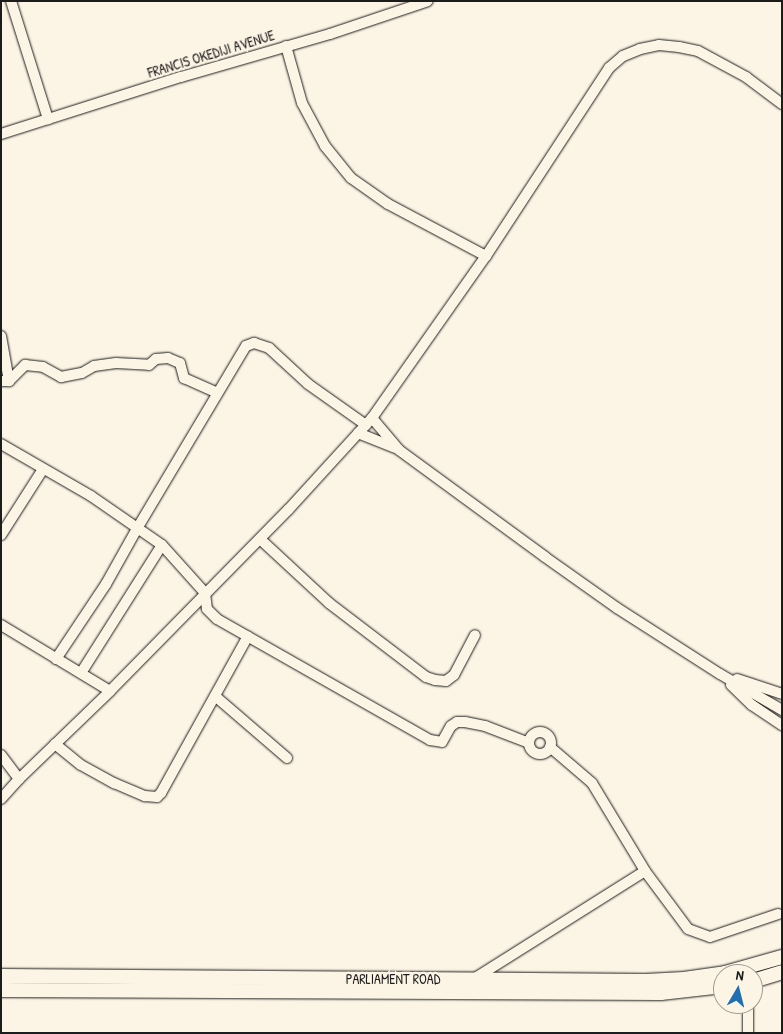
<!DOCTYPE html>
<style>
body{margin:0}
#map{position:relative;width:783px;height:1034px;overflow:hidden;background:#fcf5e5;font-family:"Patrick Hand",sans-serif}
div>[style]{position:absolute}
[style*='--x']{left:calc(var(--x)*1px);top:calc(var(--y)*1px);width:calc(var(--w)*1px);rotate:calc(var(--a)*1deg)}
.roads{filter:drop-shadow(0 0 1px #1c1c1c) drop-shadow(0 0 1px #1c1c1c)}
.minor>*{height:10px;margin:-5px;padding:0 5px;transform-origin:5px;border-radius:5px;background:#fcf5e5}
.minor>.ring{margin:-5px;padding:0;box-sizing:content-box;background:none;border:10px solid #fcf5e5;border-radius:50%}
.major>*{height:14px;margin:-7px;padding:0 7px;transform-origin:7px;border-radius:7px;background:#fcf5e5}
span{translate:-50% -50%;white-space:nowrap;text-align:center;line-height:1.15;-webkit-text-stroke:4.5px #fcf5e5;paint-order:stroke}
.street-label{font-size:14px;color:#1c1c1c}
.frame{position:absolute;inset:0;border:2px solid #1c1c1c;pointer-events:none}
.north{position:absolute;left:713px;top:964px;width:50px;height:50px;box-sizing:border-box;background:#fcf5e5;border:1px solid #a29e95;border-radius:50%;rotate:8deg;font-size:14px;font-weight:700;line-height:20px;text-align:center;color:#1c1c1c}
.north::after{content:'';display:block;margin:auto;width:18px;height:22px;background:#1f6fb2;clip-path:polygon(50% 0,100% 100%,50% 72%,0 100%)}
</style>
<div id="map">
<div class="roads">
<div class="minor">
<div style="--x:11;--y:1;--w:124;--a:72.6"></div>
<div style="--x:286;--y:46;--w:59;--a:74.3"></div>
<div style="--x:302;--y:103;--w:49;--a:61.9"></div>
<div style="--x:325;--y:146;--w:41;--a:50.9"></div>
<div style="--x:351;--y:178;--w:45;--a:35.1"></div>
<div style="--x:388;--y:204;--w:111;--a:28"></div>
<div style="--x:1;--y:134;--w:189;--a:-17.6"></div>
<div style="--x:181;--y:77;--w:155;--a:-16.1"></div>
<div style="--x:330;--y:34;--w:103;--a:-18.6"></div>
<div style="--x:1;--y:336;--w:46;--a:79.9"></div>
<div style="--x:1;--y:381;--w:8;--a:0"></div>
<div style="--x:9;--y:381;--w:23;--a:-45"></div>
<div style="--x:25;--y:365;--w:18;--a:6"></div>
<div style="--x:43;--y:367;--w:21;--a:29"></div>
<div style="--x:61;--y:377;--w:21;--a:-11"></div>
<div style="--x:82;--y:373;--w:14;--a:-30"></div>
<div style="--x:94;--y:366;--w:22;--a:-8"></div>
<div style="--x:116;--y:363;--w:33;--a:3"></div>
<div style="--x:149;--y:365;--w:9;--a:-41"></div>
<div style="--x:156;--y:359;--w:12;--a:-5"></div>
<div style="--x:168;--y:358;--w:13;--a:23"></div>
<div style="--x:180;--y:363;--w:16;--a:75"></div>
<div style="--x:184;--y:378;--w:36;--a:24"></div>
<div style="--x:372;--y:418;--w:42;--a:49.8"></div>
<div style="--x:399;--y:450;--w:181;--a:36.2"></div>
<div style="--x:545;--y:557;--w:88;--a:35.3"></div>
<div style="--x:617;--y:608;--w:122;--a:32.7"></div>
<div style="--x:720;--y:674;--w:72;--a:30.1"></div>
<div style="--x:358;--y:433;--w:40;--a:22"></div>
<div style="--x:1;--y:444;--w:104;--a:30"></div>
<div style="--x:91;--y:496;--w:86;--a:34.6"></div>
<div style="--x:162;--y:545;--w:64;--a:48.1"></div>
<div style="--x:205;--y:593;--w:16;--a:83"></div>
<div style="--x:207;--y:609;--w:14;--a:45"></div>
<div style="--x:217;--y:619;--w:245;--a:29.6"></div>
<div style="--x:430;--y:740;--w:12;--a:9"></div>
<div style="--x:442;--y:742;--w:18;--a:-61"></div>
<div style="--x:451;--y:726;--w:7;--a:-34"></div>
<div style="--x:457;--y:722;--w:8;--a:0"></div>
<div style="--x:465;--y:722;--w:20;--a:11"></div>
<div style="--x:485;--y:726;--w:47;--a:21.1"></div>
<div style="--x:1;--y:535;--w:78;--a:-57.5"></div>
<div style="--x:260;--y:539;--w:94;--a:42.8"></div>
<div style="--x:329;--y:603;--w:122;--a:37.3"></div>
<div style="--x:426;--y:677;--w:9;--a:18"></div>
<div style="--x:435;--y:680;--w:11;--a:5"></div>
<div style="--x:446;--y:681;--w:10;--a:-37"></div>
<div style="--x:454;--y:675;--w:45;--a:-62.3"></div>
<div style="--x:1;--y:625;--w:127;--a:31.2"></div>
<div style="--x:56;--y:659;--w:90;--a:-56.3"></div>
<div style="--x:106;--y:584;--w:65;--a:-60.7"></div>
<div style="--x:138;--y:527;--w:211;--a:-59.2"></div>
<div style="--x:246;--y:346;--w:9;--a:-21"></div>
<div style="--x:254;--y:343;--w:16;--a:18"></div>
<div style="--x:269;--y:348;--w:53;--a:42.7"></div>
<div style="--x:308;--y:384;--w:71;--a:35.3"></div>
<div style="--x:81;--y:673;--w:151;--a:-57.7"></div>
<div style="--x:737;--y:679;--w:47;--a:18.4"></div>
<div style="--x:731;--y:685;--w:29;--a:44"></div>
<div style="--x:752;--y:705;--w:36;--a:34"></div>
<div style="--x:215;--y:696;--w:95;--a:40.7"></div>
<div class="ring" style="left:529px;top:732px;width:12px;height:12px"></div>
<div style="--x:55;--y:744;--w:33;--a:39"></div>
<div style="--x:81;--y:765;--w:38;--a:29"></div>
<div style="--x:114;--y:783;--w:34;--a:23"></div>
<div style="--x:145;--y:796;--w:12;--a:5"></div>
<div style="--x:157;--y:797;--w:6;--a:-45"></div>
<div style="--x:161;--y:793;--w:179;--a:-61"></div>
<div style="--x:550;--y:747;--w:55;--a:40.6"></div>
<div style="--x:592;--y:783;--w:103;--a:58.9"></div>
<div style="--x:645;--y:871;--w:72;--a:53.4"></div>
<div style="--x:688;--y:929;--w:23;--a:20"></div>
<div style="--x:710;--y:937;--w:72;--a:-18.7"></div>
<div style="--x:1;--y:755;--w:30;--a:53"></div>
<div style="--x:1;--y:799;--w:27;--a:-48"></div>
<div style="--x:19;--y:779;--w:127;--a:-44"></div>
<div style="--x:110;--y:691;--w:255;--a:-45.5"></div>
<div style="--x:289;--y:509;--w:123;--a:-47.6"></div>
<div style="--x:372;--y:418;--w:198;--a:-54.9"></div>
<div style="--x:486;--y:256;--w:225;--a:-56.8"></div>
<div style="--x:609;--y:68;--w:18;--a:-41"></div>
<div style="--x:623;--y:56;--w:18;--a:-22"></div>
<div style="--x:640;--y:49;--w:19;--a:-12"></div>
<div style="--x:659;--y:45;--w:20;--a:6"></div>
<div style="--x:679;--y:47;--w:19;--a:12"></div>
<div style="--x:698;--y:51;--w:55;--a:28.4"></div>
<div style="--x:746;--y:77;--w:45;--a:36.9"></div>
<div style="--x:472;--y:980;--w:204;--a:-32.2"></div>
<div style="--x:748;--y:1033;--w:29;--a:-90"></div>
</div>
<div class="major">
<div style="--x:1;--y:976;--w:645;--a:0.44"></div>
<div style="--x:646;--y:981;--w:38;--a:-3"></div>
<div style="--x:684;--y:979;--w:41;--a:-8.3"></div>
<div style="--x:725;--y:973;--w:59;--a:-15.7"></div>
<div style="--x:753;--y:981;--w:30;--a:-17"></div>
<div style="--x:1;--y:990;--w:660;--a:0.26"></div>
<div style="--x:661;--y:993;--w:62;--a:-6.4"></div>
</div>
</div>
<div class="street-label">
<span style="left:211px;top:54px;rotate:-17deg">FRANCIS OKEDIJI AVENUE</span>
<span style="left:393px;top:979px">PARLIAMENT ROAD</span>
</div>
<div class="frame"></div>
<div class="north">N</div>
</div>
